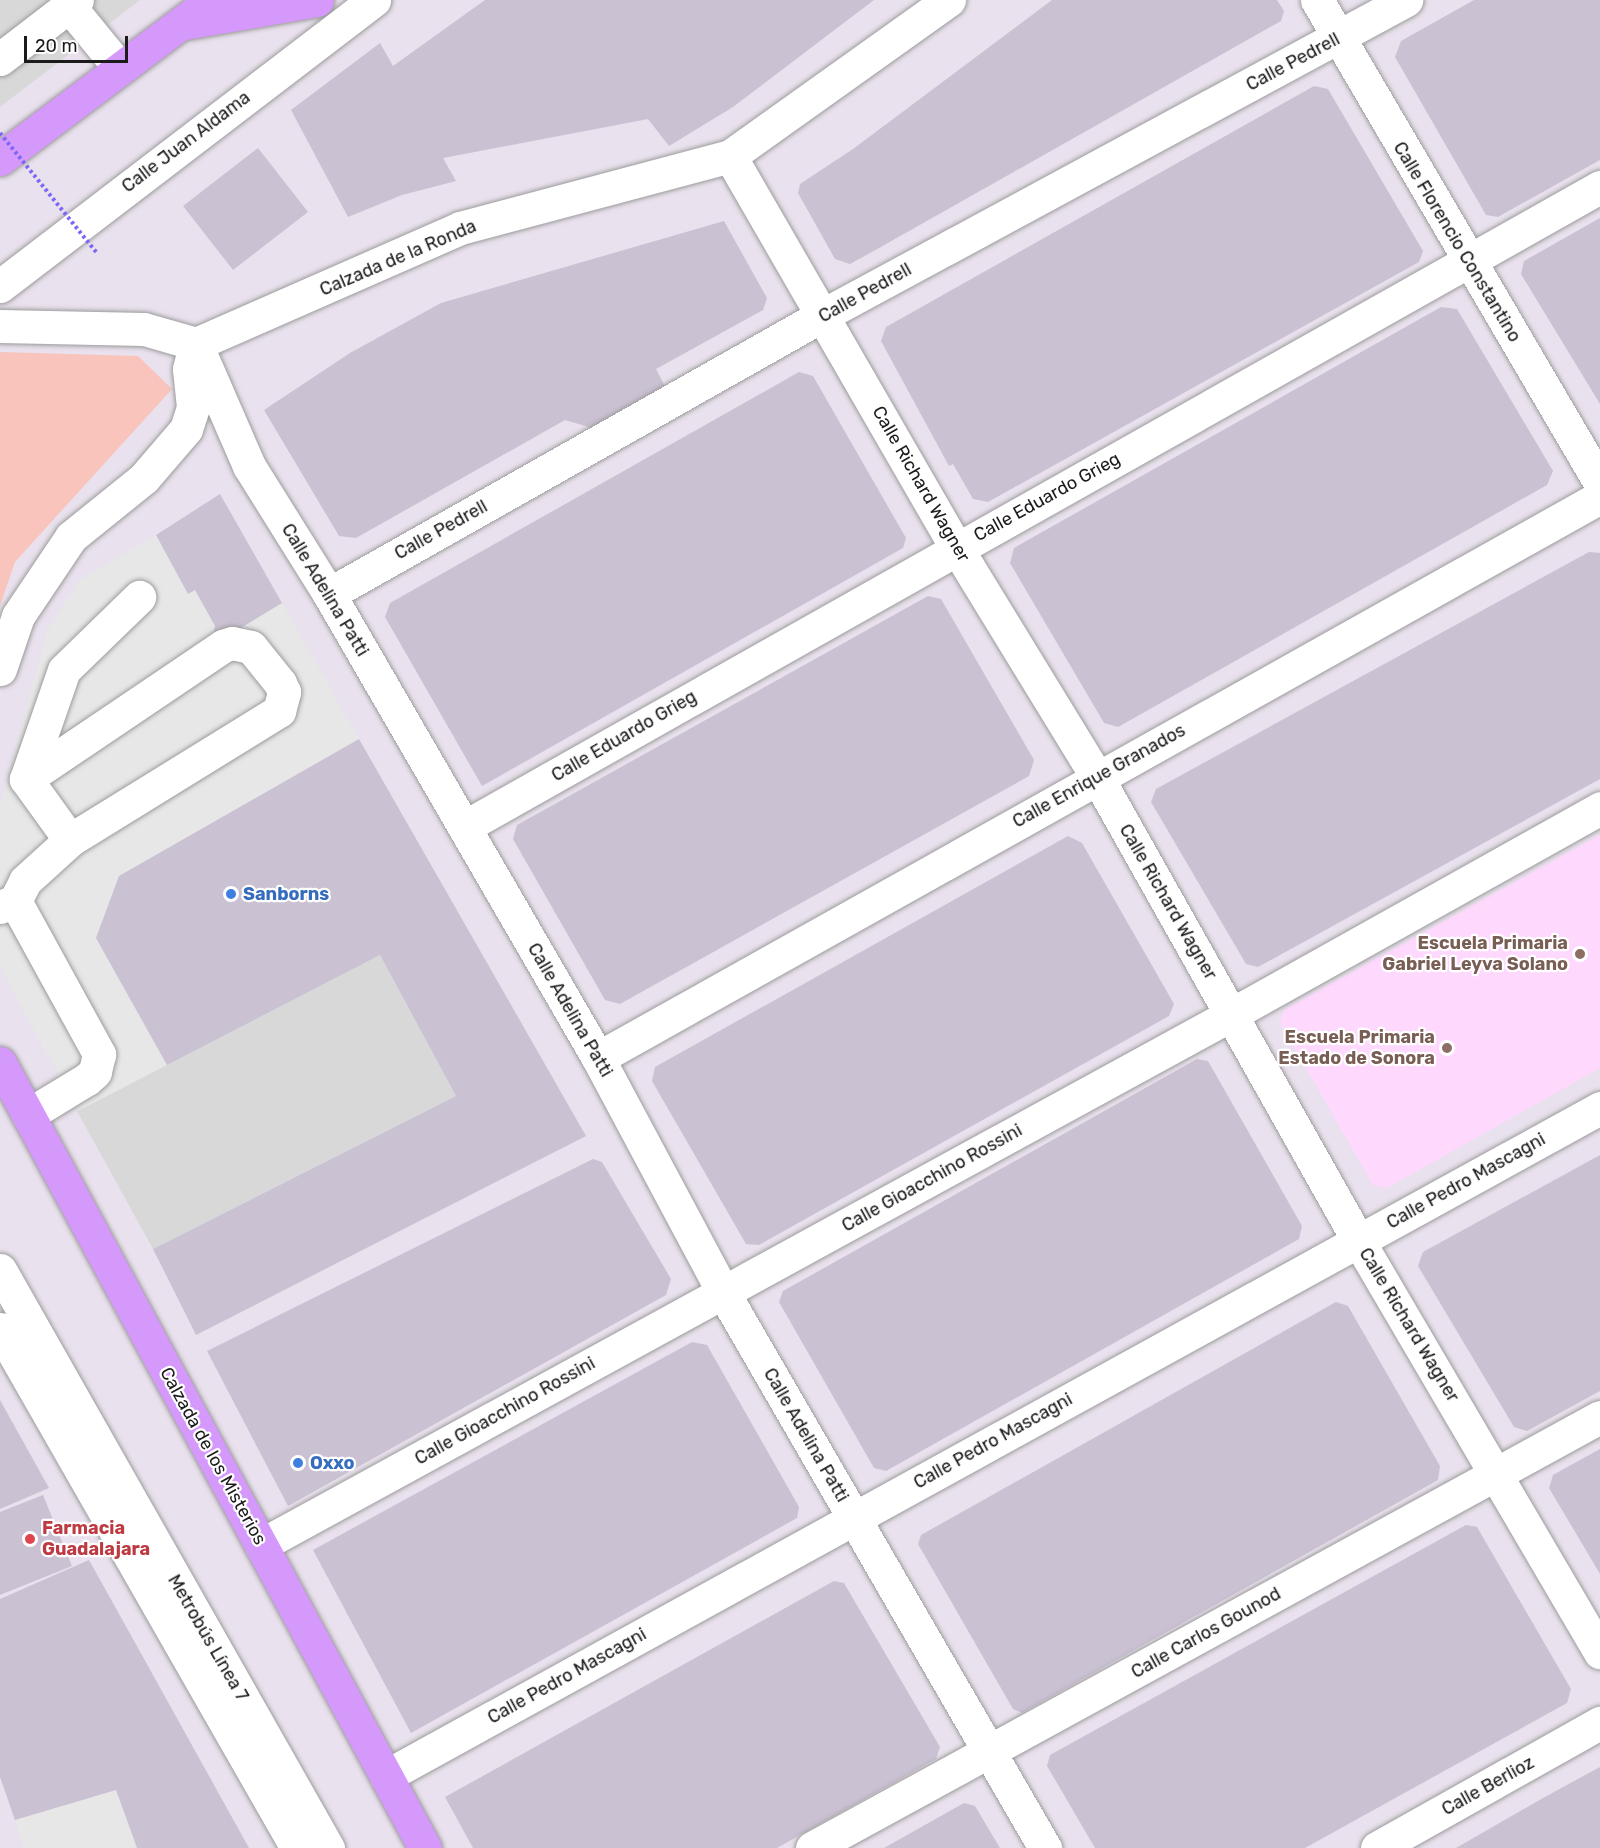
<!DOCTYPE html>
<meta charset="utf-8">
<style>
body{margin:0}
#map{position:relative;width:1600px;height:1848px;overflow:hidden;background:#e9e1ed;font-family:Rubik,sans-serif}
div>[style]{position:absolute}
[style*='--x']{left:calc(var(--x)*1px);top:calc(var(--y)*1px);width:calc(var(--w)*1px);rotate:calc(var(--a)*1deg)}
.residential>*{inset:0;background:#d8d8d9}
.education>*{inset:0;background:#ffd8fd}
.park>*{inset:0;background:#f8c4bc}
.parking>*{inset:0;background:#e7e7e7}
.building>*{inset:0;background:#cac1d3}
.roads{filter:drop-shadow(0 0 2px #9c9c9c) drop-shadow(0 0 2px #9c9c9c)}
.minor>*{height:33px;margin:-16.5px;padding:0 16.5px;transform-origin:16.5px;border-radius:16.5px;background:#fff}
.major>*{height:33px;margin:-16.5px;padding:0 16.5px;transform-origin:16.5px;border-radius:16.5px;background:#d598fb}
.path-bridge>*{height:4px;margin-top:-2px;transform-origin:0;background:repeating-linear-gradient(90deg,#7c66f8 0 3px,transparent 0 6px)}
.dots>*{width:16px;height:16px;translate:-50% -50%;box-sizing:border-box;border:3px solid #fff;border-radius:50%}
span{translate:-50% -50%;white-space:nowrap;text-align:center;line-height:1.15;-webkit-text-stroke:4.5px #fff;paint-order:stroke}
.street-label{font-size:18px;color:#1b1b1b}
.shop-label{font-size:18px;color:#366cbe;font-weight:700}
.left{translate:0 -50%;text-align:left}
.education-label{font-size:18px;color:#785e54;font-weight:700}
.right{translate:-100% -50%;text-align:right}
.health-label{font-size:18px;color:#be3a42;font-weight:700}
.scale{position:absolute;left:24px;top:36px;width:104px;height:27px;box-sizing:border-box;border:3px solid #1b1b1b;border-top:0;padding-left:8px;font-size:18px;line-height:21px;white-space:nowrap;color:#1b1b1b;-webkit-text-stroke:4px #fff;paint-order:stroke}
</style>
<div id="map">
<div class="residential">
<div style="clip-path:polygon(0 0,140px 0,0 107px)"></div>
<div style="clip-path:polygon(380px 955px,456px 1096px,153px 1249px,77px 1111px)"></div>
</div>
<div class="education">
<div style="clip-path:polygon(1600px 835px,1600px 1068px,1387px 1188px,1373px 1185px,1280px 1023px,1284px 1010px)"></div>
</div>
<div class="park">
<div style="clip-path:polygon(0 352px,138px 356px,172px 389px,15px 562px,0 606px)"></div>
</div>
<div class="parking">
<div style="clip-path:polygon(156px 535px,188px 594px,195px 590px,215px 626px,212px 645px,282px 603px,359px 739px,119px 876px,96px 938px,167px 1065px,78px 1111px,0 967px,0 806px,47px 631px,80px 580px)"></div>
<div style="clip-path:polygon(116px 1790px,137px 1848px,24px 1848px,15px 1820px)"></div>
</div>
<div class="building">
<div style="clip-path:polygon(485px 0,874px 0,733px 107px,669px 146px,648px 119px,443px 158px,456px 181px,402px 195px,348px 217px,291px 110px,380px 43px,393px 66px)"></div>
<div style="clip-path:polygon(1052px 0,1277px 0,1284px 11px,1281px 21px,879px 248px,850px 264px,835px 259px,798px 193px,800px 184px,853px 149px)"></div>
<div style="clip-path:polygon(1474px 0,1600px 0,1600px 160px,1498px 217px,1486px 215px,1395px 57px,1401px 41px)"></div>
<div style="clip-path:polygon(1314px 86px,1328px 89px,1423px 251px,1419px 262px,988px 502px,973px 499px,953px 464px,949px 466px,881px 341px,886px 327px)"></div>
<div style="clip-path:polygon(258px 148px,308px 212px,233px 270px,183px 206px)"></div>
<div style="clip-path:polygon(1600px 218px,1600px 404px,1521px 274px,1524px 261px)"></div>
<div style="clip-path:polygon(724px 221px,767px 298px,763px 310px,656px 369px,668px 392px,599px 430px,565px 420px,356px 538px,339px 536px,264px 410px,350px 353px,441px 303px)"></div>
<div style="clip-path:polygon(1441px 307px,1457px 309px,1553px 471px,1547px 485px,1118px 727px,1104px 723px,1010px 563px,1014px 548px)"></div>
<div style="clip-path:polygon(799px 372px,813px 376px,906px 538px,903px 548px,482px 786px,385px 617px,390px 603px)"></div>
<div style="clip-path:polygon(220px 494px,282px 603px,211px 646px,215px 626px,195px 590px,188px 594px,156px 535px)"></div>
<div style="clip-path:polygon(1589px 552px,1600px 553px,1600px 779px,1258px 967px,1246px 964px,1151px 802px,1156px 789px)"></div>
<div style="clip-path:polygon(928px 596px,941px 599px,1034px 760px,1029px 776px,620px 1004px,605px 1000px,513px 839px,517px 825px)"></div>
<div style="clip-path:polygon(359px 739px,586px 1136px,196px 1335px,153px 1249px,456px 1096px,380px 955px,167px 1065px,96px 938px,119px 876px)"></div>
<div style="clip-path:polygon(1068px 836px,1082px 843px,1174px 1004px,1169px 1016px,759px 1245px,746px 1244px,652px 1081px,655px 1067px)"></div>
<div style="clip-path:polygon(1197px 1059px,1208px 1061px,1302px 1226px,1299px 1239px,886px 1471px,874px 1468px,779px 1302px,783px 1291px)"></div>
<div style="clip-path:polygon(1600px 1155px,1600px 1391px,1527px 1431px,1514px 1427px,1418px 1266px,1423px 1252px)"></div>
<div style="clip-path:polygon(593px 1159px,602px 1162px,671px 1279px,666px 1295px,288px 1506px,207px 1351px)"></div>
<div style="clip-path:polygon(1336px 1302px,1348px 1306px,1440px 1466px,1438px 1480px,1022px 1713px,1013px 1709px,918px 1544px,921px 1535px)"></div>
<div style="clip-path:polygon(692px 1342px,707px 1345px,799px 1507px,797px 1518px,411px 1733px,313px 1550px)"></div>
<div style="clip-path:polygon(0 1400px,49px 1488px,0 1509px)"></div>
<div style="clip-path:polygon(1600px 1449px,1600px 1574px,1549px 1488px,1553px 1475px)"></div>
<div style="clip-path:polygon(43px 1495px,72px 1566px,0 1595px,0 1512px)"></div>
<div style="clip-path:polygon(1466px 1525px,1477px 1527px,1571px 1689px,1567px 1703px,1305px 1848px,1095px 1848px,1047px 1766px,1050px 1755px)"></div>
<div style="clip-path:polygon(89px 1560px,128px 1630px,249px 1848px,137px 1848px,116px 1790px,15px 1820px,0 1777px,0 1599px)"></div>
<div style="clip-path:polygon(834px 1581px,844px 1583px,940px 1747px,936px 1759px,777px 1848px,473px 1848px,445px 1797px)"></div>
<div style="clip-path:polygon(1600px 1767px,1600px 1848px,1456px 1848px,1543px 1798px)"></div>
<div style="clip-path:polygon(964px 1803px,975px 1806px,1000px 1848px,884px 1848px)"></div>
</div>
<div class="roads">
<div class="minor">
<div style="--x:1317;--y:0;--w:560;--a:59.63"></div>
<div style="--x:69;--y:6;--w:79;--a:50.7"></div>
<div style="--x:0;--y:59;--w:97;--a:-37.5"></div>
<div style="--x:730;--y:156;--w:452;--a:60"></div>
<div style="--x:956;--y:547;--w:270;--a:58.5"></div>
<div style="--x:1097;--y:777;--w:531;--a:60.59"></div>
<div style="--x:1358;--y:1240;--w:478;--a:59.6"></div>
<div style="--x:0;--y:286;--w:471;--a:-37.4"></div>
<div style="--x:0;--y:326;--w:144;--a:1.2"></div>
<div style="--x:144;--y:329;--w:54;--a:16.1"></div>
<div style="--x:196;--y:344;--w:133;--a:66.5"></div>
<div style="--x:249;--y:466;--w:151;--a:58"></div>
<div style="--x:329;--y:594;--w:536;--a:59.9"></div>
<div style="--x:598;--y:1058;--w:265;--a:61.9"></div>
<div style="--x:723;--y:1292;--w:643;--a:59.92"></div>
<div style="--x:196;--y:344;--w:288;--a:-23.7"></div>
<div style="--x:460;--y:228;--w:279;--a:-14.9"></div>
<div style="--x:730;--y:156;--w:269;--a:-35.5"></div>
<div style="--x:329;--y:594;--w:567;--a:-29.46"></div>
<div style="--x:823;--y:315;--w:663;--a:-28.38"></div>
<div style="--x:0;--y:669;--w:56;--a:-71.2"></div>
<div style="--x:18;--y:616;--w:95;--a:-56.1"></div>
<div style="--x:71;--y:537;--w:94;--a:-38.9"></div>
<div style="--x:144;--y:478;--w:65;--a:-49.4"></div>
<div style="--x:186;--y:429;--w:23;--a:-72"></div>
<div style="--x:193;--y:407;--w:38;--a:-96"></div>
<div style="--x:189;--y:369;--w:21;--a:-76"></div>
<div style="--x:26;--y:779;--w:115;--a:-70.8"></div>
<div style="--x:64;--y:670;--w:105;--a:-44.2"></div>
<div style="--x:464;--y:827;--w:1304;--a:-29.4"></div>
<div style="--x:15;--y:901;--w:175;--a:61.2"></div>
<div style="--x:99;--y:1054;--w:18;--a:103"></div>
<div style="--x:95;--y:1072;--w:11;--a:139"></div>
<div style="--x:87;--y:1079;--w:69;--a:148.6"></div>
<div style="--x:0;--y:907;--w:16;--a:-22"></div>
<div style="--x:15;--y:901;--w:22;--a:-63"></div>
<div style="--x:25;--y:881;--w:61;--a:-42.3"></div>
<div style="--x:70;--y:840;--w:246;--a:-31.7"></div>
<div style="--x:279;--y:711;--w:20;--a:-75"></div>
<div style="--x:284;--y:692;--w:10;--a:-114"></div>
<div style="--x:280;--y:683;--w:46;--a:-128.9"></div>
<div style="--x:251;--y:647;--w:19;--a:-168"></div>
<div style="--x:232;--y:643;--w:9;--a:162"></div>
<div style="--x:223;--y:646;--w:238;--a:146"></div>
<div style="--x:26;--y:779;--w:75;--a:54.2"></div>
<div style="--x:598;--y:1058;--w:1148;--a:-29.24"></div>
<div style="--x:0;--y:1270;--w:665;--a:60.43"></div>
<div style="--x:0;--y:1329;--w:598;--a:60.22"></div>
<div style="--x:261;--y:1545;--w:1107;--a:-28.67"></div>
<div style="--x:1232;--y:1014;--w:422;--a:-29.2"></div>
<div style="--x:386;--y:1776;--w:1386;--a:-28.82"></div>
<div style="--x:812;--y:1848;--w:898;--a:-28.68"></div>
<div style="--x:1377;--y:1848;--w:256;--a:-29.3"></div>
</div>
<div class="major">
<div style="--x:185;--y:23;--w:134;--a:-9.9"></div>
<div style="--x:0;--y:159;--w:265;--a:-36.9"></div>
<div style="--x:0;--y:1063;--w:893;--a:61.57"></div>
</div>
</div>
<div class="path-bridge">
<div style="--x:0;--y:133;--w:154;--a:51.1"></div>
</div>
<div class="dots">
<div style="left:231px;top:894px;background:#3f7fe0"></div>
<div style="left:1580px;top:954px;background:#8d6e63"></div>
<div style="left:1447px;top:1048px;background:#8d6e63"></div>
<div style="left:298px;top:1463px;background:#3f7fe0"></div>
<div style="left:30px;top:1539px;background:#e0444e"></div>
</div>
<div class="street-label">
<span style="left:1293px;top:62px;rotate:-28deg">Calle Pedrell</span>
<span style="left:186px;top:142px;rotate:-37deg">Calle Juan Aldama</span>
<span style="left:1457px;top:242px;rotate:59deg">Calle Florencio Constantino</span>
<span style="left:398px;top:258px;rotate:-23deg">Calzada de la Ronda</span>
<span style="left:865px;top:293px;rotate:-29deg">Calle Pedrell</span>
<span style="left:921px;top:484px;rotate:60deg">Calle Richard Wagner</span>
<span style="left:1047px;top:497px;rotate:-29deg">Calle Eduardo Grieg</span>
<span style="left:441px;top:530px;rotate:-29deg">Calle Pedrell</span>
<span style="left:325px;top:590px;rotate:59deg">Calle Adelina Patti</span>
<span style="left:624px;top:736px;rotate:-30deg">Calle Eduardo Grieg</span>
<span style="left:1099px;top:776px;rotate:-29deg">Calle Enrique Granados</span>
<span style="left:1168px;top:902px;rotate:60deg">Calle Richard Wagner</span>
<span style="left:570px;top:1010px;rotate:60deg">Calle Adelina Patti</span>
<span style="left:932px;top:1178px;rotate:-29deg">Calle Gioacchino Rossini</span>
<span style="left:1466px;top:1181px;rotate:-29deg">Calle Pedro Mascagni</span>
<span style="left:1409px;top:1325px;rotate:59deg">Calle Richard Wagner</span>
<span style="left:505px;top:1411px;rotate:-29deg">Calle Gioacchino Rossini</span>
<span style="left:806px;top:1435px;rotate:60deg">Calle Adelina Patti</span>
<span style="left:993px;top:1441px;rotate:-29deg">Calle Pedro Mascagni</span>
<span style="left:213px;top:1456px;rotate:61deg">Calzada de los Misterios</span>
<span style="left:1206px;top:1633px;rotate:-29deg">Calle Carlos Gounod</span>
<span style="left:208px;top:1638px;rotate:60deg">Metrobús Línea 7</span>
<span style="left:567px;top:1676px;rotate:-29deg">Calle Pedro Mascagni</span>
<span style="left:1488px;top:1786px;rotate:-29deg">Calle Berlioz</span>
</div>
<div class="shop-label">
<span class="left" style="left:243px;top:894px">Sanborns</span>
<span class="left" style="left:310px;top:1463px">Oxxo</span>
</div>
<div class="education-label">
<span class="right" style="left:1568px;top:954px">Escuela Primaria<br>Gabriel Leyva Solano</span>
<span class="right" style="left:1435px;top:1048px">Escuela Primaria<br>Estado de Sonora</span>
</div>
<div class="health-label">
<span class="left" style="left:42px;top:1539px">Farmacia<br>Guadalajara</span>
</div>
<div class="scale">20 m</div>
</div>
